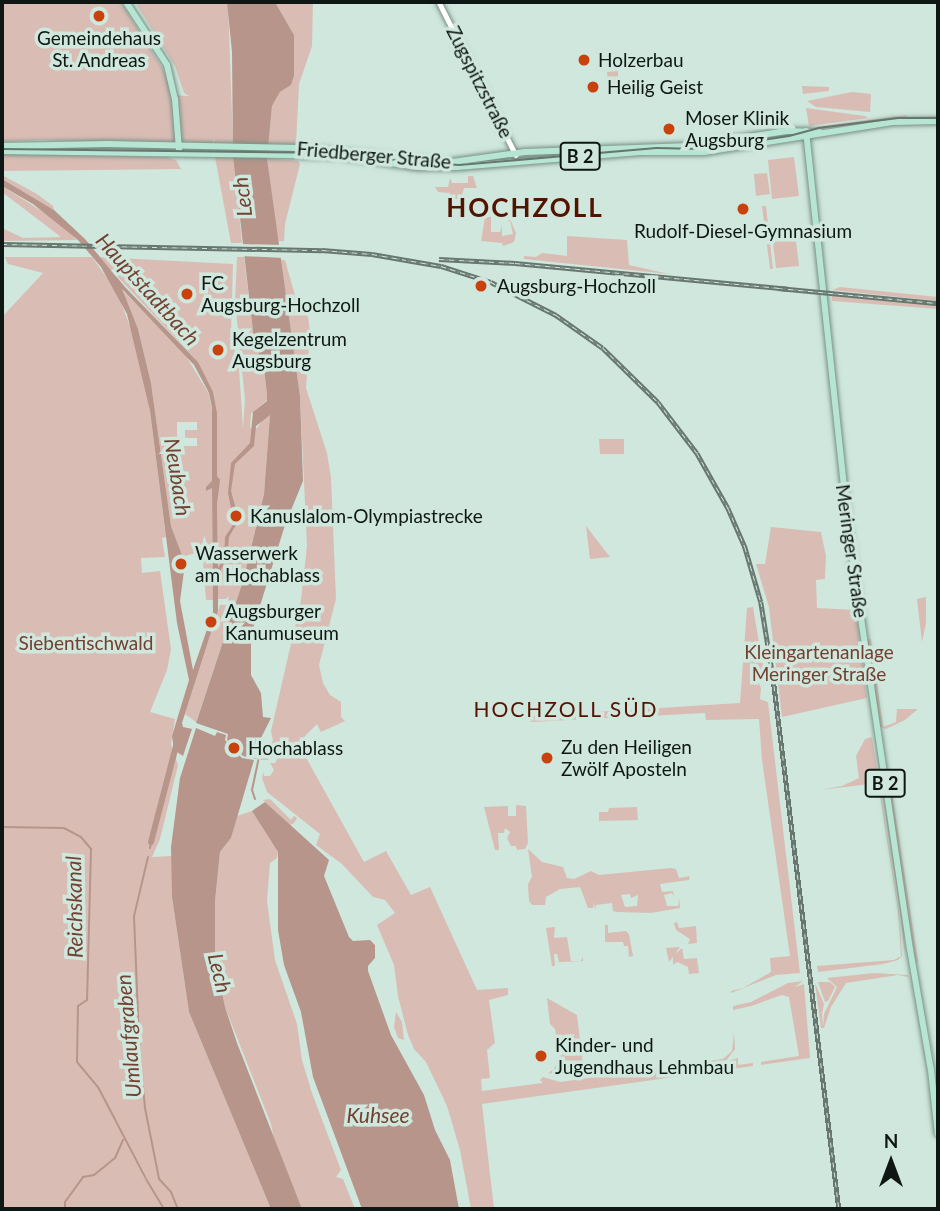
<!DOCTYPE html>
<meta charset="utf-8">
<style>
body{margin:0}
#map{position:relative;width:940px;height:1211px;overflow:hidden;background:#cfe7dc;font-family:Lato,sans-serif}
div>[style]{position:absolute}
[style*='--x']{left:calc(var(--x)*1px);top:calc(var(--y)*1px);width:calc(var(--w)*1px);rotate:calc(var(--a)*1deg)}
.green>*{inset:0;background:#d9bdb4}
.water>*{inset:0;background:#b7958b}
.pier>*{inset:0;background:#cfe7dc}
.stream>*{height:2px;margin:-1px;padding:0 1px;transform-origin:1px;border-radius:1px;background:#b7958b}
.canal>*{height:3.5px;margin:-1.75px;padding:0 1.75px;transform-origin:1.75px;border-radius:1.75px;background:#b7958b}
.river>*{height:6px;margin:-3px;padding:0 3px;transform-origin:3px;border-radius:3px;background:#b7958b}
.roads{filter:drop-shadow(0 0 2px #798f86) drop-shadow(0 0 2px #798f86)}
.minor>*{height:4.5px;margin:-2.25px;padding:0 2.25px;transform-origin:2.25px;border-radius:2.25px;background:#fff}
.major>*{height:6px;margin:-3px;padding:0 3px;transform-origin:3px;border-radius:3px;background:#b6e6d3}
.tram>*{height:2px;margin:-1px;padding:0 1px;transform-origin:1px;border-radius:1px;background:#67766f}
.rail>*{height:4.5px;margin-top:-2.25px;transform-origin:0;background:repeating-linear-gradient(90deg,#cfe7dc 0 5px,#67766f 0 10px);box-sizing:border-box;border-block:2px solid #67766f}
.dots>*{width:19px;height:19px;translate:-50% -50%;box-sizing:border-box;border:4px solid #cfe7dc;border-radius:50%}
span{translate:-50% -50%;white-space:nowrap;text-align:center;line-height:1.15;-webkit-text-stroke:7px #cfe7dc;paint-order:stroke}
.shield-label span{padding:2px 5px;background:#cfe7dc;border:2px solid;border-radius:5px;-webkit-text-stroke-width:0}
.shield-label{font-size:18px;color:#0f1714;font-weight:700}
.poi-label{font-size:19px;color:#0f1714}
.left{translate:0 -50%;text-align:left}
.street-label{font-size:19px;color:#0f1714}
.park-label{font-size:19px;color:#724031}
.water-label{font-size:21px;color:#734132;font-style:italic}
.neighbourhood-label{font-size:21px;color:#541300;letter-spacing:2px}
.district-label{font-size:26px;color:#541300;font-weight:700;letter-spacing:2px}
.frame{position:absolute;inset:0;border:4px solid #0f1714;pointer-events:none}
.north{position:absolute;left:856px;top:1127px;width:70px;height:70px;-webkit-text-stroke:5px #cfe7dc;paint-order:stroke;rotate:0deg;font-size:19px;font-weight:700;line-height:28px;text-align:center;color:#0f1714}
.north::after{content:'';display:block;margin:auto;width:24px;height:32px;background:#0f1714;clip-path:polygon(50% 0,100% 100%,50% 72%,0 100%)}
</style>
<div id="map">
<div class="green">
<div style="clip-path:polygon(2px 2px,121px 2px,168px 77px,171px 95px,189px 96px,184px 93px,175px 66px,135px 2px,228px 2px,233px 144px,214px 144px,214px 138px,212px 145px,40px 140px,2px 142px)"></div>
<div style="clip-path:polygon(275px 2px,313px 2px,312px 46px,299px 84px,296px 144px,268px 145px,272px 106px,280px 92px,291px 85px,294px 76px,294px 35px)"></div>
<div style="clip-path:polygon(618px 71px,618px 77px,622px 77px,623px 92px,608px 93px,607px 72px)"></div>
<div style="clip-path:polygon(802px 86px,829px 87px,829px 91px,803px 94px)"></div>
<div style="clip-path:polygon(852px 92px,871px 94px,870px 112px,816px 107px,807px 101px)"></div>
<div style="clip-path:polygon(806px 108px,865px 116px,868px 118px,809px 126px)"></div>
<div style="clip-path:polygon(907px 115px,907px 118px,816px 130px,822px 126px)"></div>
<div style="clip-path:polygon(2px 154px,166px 157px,176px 160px,181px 169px,2px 171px)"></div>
<div style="clip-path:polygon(215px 157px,233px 157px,242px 243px,231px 243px)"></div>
<div style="clip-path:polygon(794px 157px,799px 196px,772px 199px,768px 160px)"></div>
<div style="clip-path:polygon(267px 158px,298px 161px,300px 164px,285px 224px,284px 241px,278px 241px)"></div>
<div style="clip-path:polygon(767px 173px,770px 194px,756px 196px,754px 174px)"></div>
<div style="clip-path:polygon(2px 175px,37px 194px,53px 206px,54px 210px,2px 179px)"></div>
<div style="clip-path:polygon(468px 176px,473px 176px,477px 188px,464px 188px,461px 199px,450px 199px,450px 193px,438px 192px,435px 187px,448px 187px,450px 178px,452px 183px,468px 183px)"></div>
<div style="clip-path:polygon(2px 186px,59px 222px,77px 240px,2px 241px,2px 228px,23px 238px,61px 237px,2px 192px)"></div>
<div style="clip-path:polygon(762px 206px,766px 206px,773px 269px,770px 269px)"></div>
<div style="clip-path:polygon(485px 217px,491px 217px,491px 232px,500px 232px,502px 225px,502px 236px,513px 234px,510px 221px,507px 221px,510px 219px,516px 233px,514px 242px,503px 246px,502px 243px,481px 241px)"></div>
<div style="clip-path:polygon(795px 233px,799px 266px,776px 268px,772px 236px)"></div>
<div style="clip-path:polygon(567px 236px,627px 240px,629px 265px,669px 274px,524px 259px,524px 256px,536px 257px,542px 253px,567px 256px)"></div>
<div style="clip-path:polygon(5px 257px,92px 257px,117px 292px,137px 345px,150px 411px,166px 537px,162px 538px,165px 557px,141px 558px,142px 573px,160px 571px,171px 649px,167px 670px,150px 712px,175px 719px,171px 744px,178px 765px,160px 839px,152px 857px,173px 856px,172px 897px,189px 1012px,271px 1209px,2px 1209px,2px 317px,43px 273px,8px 264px)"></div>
<div style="clip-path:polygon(99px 257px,233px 264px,231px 334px,239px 368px,243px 428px,245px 400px,235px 301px,237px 257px,244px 257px,254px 340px,264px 368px,267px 394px,267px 400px,251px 414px,250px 428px,257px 428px,263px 419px,270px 415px,264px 494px,243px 581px,196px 722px,185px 714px,220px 605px,227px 605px,229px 596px,226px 599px,218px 599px,216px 408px,198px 362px)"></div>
<div style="clip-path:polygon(281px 260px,285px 260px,296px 299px,308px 317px,310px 331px,306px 388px,327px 453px,331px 478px,336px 599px,319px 665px,323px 683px,330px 695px,341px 702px,341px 717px,345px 721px,321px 732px,317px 724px,298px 743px,364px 862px,386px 851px,411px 895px,430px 887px,477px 990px,508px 988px,508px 995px,489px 1000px,495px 1043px,487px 1050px,490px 1078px,481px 1079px,482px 1091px,543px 1083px,540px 1080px,543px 1077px,560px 1082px,723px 1059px,732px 1051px,734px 1033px,735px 1049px,725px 1062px,738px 1058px,738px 1065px,753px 1063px,753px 1066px,482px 1104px,494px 1209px,471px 1209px,460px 1150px,447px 1106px,426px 1062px,414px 1049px,408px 1035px,398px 996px,394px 965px,377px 925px,395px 913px,385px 900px,373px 897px,342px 864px,316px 845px,320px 834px,267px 792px,262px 778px,264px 771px,264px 776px,270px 776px,274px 770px,270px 763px,275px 763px,281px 752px,274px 748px,268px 760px,261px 760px,262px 749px,273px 741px,271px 731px,301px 600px,307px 546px,300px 396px)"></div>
<div style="clip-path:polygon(840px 287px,938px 297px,938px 301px,832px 290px)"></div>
<div style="clip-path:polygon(evenodd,121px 289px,183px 351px,209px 394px,213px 417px,212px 482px,206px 487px,206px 491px,212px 487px,213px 600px,206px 600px,202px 551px,182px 557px,171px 526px,151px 383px,138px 329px,121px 289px,177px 422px,197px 422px,197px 430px,185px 430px,185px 438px,197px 438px,197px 446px,177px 446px,177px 422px)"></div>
<div style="clip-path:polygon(832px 296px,938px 305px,938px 309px,832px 301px)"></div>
<div style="clip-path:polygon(599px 439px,624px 439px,624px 454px,600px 454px)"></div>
<div style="clip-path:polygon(586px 526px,593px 535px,610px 557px,590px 559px)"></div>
<div style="clip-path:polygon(771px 527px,821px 532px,826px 556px,825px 579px,816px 580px,817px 608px,856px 610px,867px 698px,782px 717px,769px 607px,756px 564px,765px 564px)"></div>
<div style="clip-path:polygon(926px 597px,926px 623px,922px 642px,917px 599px)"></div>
<div style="clip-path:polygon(753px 607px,763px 666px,760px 699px,768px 702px,800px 973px,776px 975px,731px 993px,731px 991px,743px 988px,771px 972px,770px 958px,790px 956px,762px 760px,759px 719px,706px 720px,705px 713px,531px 722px,530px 716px,740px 703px,747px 608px)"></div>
<div style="clip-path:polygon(866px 639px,871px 639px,883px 727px,896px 722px,897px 709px,918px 709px,905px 720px,886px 729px,879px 726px)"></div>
<div style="clip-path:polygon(872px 737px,899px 912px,902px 956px,898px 960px,883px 964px,818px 972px,817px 966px,894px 960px,901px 956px,898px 910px,878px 783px,820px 790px,842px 786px,859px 778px,856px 756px,865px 739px)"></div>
<div style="clip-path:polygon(874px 738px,903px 914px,905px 955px,900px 910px)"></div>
<div style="clip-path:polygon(890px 780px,918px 962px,916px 963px,887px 782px)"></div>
<div style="clip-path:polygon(270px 799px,291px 820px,294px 816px,297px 818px,294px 823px,290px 825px,263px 800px)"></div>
<div style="clip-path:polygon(516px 805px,526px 806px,528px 843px,525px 849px,517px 850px,516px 846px,511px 846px,507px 838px,510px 832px,505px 828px,504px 833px,498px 833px,499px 850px,495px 850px,484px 807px,508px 806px,508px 816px,516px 816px)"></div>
<div style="clip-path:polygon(637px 807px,638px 820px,599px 821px,599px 812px,608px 812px,609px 808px)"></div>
<div style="clip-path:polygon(252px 811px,278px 852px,277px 858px,270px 863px,267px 901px,275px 960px,297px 1024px,302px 1060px,312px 1093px,341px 1170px,336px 1177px,343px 1179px,355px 1209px,302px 1209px,276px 1148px,271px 1124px,225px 1007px,215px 957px,215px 901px,220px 852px,231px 838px,237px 816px)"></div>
<div style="clip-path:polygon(evenodd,528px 849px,542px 862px,563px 867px,567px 878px,574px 879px,591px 871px,599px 875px,671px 868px,676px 869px,679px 878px,690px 876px,689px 880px,660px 884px,662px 892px,673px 891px,674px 897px,672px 893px,664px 895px,667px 906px,678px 906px,679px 898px,680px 908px,651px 913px,617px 912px,613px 911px,612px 903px,596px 905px,595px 910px,594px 902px,593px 908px,588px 908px,580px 887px,560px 889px,546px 897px,545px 905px,532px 905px,529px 901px,528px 884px,532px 877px,528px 849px,630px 894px,631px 898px,638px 895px,637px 906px,625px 907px,621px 895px,630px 894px)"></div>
<div style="clip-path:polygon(677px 922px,679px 928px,696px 926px,697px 943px,688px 944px,690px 939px,676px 930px,674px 923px)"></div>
<div style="clip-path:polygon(605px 925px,608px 925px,608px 933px,626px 931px,629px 934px,633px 956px,629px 957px,628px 946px,624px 946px,623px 942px,605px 942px)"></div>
<div style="clip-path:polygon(555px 927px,554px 938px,567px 937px,571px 961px,581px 961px,583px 957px,583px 961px,559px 962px,557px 954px,554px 954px,555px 966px,552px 966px,546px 928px)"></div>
<div style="clip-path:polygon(680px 947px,675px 954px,682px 948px,684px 959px,697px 958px,699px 973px,689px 974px,688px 967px,677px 962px,673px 965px,673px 957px,669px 962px,666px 948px)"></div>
<div style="clip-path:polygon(874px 973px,908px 975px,916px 1014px,908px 977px,898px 975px,846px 983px,831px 1007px,824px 1028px,821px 1028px,815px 983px,824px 1004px,822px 1014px,823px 1027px,824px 1014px,837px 987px,827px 978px)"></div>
<div style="clip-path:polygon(803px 981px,795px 987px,804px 984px,810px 1058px,761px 1065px,761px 1062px,799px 1056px,789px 997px,782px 995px,751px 1006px,733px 1010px,733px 1006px,751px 1002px,788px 983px)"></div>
<div style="clip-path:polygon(818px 982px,830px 982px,835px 987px,828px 1001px,825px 1002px)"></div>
<div style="clip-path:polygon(547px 998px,577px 1015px,584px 1072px,560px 1075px,548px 1073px,554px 1069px,560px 1058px,555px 1029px,550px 1024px)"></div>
<div style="clip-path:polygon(396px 1012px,402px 1022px,404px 1040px,398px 1038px,394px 1027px)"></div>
</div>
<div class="water">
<div style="clip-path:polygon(evenodd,227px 2px,275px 2px,294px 35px,294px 76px,291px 85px,280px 92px,272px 106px,267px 158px,300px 396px,303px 481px,285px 525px,251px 635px,251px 675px,261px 693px,263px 717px,271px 718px,254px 752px,254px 757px,261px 760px,243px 756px,227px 740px,228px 734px,196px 723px,243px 581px,264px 494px,270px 415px,256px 426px,254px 446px,235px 464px,231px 491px,239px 520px,229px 537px,227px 560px,218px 574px,218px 611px,182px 723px,183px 727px,192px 729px,183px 756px,174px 750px,172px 736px,189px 680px,177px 623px,150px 411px,127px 314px,101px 267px,78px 240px,33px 204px,2px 186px,2px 179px,54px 210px,85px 239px,125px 287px,198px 362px,213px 392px,217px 413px,217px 476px,220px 480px,217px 504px,218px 568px,224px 558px,225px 537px,234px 523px,228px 493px,231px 463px,250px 443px,253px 412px,267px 401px,267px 394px,264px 368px,254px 340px,233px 157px,232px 52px,227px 2px,122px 289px,194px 365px,209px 393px,212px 408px,212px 481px,206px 487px,206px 491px,212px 488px,213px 612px,193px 670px,180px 601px,184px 571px,179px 559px,183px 558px,171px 526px,151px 383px,138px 329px,122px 289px)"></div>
<div style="clip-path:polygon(196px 728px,215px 736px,217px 732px,226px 735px,225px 740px,242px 758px,254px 760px,231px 838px,220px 852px,215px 901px,215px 957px,225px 1007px,237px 1043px,302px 1209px,271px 1209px,189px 1012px,172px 897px,171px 847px,180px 778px)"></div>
<div style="clip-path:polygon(265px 802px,329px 860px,324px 876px,349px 937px,353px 941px,370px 940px,375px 945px,375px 958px,368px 966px,368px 971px,391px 1035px,424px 1095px,435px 1130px,450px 1160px,459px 1209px,362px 1209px,313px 1077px,301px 1012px,284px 965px,278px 930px,278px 852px,252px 811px)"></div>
</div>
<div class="pier">
<div style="clip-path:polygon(239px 244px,282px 245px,284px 258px,241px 256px)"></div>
</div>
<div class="stream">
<div style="--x:255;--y:799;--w:9;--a:-108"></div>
<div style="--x:252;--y:790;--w:30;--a:-78"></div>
<div style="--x:2;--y:827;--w:62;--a:0.9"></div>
<div style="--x:64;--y:828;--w:19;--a:28"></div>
<div style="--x:81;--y:837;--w:16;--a:50"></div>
<div style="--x:91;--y:849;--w:151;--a:91.5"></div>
<div style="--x:87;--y:1000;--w:11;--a:146"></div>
<div style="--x:78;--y:1006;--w:56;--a:91"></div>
<div style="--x:77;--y:1062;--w:33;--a:50"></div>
<div style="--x:98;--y:1087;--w:102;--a:62.4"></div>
<div style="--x:150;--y:848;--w:6;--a:-81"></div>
<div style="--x:148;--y:857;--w:61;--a:103.3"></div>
<div style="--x:134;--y:916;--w:125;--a:87.7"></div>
<div style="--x:139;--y:1041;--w:67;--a:84.9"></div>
<div style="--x:145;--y:1108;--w:72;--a:78.8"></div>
<div style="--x:159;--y:1179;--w:18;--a:47"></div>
<div style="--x:171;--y:1192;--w:18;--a:68"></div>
<div style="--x:146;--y:1179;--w:35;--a:59"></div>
<div style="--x:65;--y:1209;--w:7;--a:-90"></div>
<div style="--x:65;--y:1202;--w:31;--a:-54"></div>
<div style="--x:83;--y:1177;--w:11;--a:-10"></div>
<div style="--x:94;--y:1175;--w:27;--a:-39"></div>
<div style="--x:115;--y:1158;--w:20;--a:-66"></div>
</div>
<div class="canal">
<div style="--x:180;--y:555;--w:17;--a:83"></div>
</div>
<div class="river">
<div style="--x:151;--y:842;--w:99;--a:-75.4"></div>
</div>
<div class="roads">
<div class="minor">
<div style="--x:439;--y:2;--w:171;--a:63.3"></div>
</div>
<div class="major">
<div style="--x:126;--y:2;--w:75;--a:56.9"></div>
<div style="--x:167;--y:65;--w:35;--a:77"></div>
<div style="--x:175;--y:99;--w:51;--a:85.5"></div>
<div style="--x:806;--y:131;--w:421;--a:83.9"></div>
<div style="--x:851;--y:550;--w:403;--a:81.6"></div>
<div style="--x:910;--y:949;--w:123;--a:80.2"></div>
<div style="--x:931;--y:1070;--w:64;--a:83.8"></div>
<div style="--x:2;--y:146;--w:105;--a:-1.1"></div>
<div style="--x:107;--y:144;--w:190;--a:1.2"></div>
<div style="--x:297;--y:148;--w:149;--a:5.8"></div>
<div style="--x:445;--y:163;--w:81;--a:-7.8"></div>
<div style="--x:525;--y:152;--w:165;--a:-2.1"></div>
<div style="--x:690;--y:146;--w:98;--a:-8.8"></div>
<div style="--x:787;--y:131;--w:33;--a:2"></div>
<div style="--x:2;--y:151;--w:339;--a:0.8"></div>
<div style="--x:341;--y:156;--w:77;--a:8.2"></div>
<div style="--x:417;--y:167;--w:40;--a:0"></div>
<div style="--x:457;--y:167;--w:184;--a:-4.7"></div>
<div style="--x:640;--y:152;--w:64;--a:0"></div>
<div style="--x:704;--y:152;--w:191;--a:-9"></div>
<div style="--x:893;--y:122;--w:45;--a:-1.3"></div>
</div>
</div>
<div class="tram">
<div style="--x:2;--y:149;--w:310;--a:0.7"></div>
<div style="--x:312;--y:153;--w:147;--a:4.7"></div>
<div style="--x:459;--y:165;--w:198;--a:-4.9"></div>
<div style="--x:656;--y:148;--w:47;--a:1.2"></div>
<div style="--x:703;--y:149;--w:87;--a:-8.6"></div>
<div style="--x:789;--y:136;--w:30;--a:-15"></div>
<div style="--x:818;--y:128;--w:81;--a:-7.1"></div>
<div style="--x:898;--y:118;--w:40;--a:0"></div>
</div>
<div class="rail">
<div style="--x:2;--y:244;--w:320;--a:1.1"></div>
<div style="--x:322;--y:250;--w:50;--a:4.6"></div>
<div style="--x:372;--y:254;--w:70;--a:9.9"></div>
<div style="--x:441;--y:266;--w:52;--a:17.7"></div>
<div style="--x:491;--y:282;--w:73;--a:26.9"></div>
<div style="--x:556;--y:315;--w:57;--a:35.1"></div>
<div style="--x:603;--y:348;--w:77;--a:44.5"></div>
<div style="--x:658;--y:402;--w:64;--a:52.6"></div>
<div style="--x:697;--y:453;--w:63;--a:60.6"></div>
<div style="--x:728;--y:508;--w:43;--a:66.4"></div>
<div style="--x:745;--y:547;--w:57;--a:73.8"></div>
<div style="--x:761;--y:602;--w:75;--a:80.8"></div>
<div style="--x:773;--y:676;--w:537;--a:82.94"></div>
<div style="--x:439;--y:259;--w:76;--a:3"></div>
<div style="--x:515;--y:263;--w:274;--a:5.4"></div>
<div style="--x:778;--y:288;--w:161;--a:5.4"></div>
</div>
<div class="dots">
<div style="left:99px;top:16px;background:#c9420e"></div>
<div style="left:584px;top:60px;background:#c9420e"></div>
<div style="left:593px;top:87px;background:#c9420e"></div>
<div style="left:669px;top:129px;background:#c9420e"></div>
<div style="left:743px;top:209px;background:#c9420e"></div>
<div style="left:481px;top:286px;background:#c9420e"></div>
<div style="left:187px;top:294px;background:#c9420e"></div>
<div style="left:218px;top:350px;background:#c9420e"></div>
<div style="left:236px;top:516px;background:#c9420e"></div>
<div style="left:181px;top:564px;background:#c9420e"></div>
<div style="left:211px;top:622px;background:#c9420e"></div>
<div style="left:234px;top:748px;background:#c9420e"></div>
<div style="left:547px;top:758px;background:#c9420e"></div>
<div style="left:541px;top:1056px;background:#c9420e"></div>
</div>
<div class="shield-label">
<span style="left:580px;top:156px">B 2</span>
<span style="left:885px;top:783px">B 2</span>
</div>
<div class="poi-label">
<span style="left:99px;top:49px">Gemeindehaus<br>St. Andreas</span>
<span class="left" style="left:598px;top:60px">Holzerbau</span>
<span class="left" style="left:607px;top:87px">Heilig Geist</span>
<span class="left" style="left:685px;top:129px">Moser Klinik<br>Augsburg</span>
<span style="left:743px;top:231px">Rudolf-Diesel-Gymnasium</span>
<span class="left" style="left:201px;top:294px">FC<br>Augsburg-Hochzoll</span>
<span class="left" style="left:497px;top:286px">Augsburg-Hochzoll</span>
<span class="left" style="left:232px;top:350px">Kegelzentrum<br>Augsburg</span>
<span class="left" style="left:250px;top:516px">Kanuslalom-Olympiastrecke</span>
<span class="left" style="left:195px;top:564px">Wasserwerk<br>am Hochablass</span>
<span class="left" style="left:225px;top:622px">Augsburger<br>Kanumuseum</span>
<span class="left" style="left:561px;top:758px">Zu den Heiligen<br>Zwölf Aposteln</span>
<span class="left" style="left:248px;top:748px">Hochablass</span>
<span class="left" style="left:555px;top:1056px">Kinder- und<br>Jugendhaus Lehmbau</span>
</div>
<div class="street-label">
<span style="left:480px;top:82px;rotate:63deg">Zugspitzstraße</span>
<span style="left:374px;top:155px;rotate:5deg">Friedberger Straße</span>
<span style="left:852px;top:551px;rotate:82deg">Meringer Straße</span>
</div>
<div class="park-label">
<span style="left:86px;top:643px">Siebentischwald</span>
<span style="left:819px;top:663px">Kleingartenanlage<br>Meringer Straße</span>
</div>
<div class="water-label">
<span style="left:242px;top:197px;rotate:-97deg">Lech</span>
<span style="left:148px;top:289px;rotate:48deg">Hauptstadtbach</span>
<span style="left:178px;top:477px;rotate:81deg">Neubach</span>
<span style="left:74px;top:907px;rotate:-91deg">Reichskanal</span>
<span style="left:220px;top:973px;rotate:76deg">Lech</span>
<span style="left:128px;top:1036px;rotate:-95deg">Umlaufgraben</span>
<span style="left:378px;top:1115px">Kuhsee</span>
</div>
<div class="neighbourhood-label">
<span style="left:566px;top:709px">HOCHZOLL SÜD</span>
</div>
<div class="district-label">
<span style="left:525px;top:208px">HOCHZOLL</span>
</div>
<div class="frame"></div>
<div class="north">N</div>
</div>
